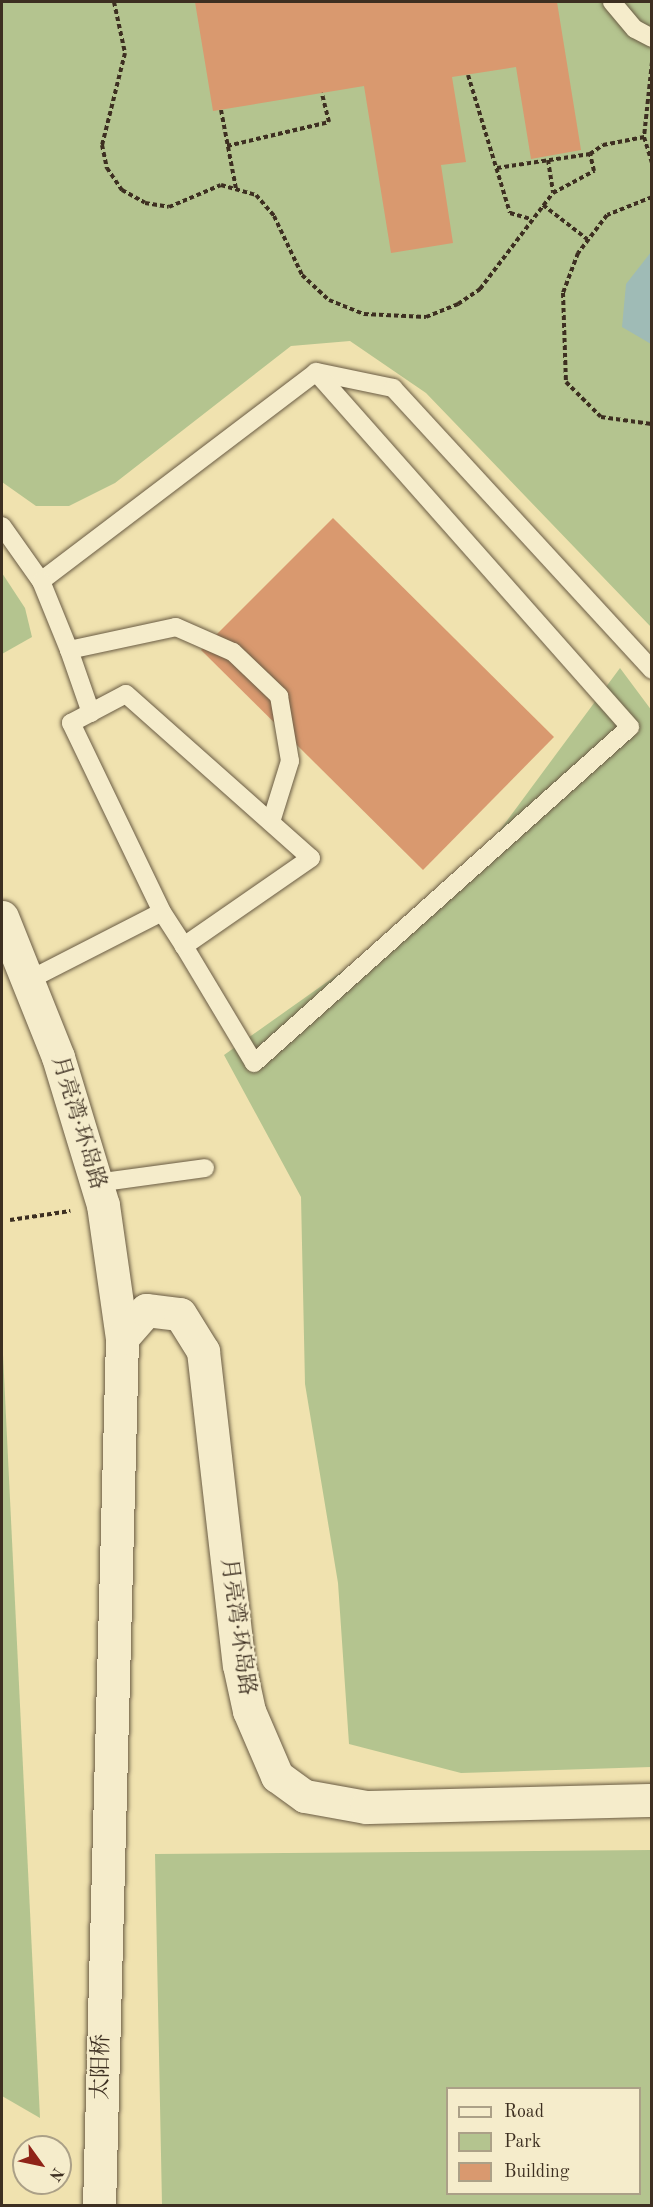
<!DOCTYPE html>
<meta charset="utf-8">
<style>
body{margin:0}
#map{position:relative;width:653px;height:2207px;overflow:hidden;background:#f0e2af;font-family:"Old Standard TT","Noto Serif SC",serif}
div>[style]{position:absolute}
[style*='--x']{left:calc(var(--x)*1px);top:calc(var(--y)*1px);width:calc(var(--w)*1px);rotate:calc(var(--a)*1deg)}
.green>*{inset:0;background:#b4c48f}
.water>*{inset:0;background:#9fbbb6}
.building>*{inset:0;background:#d9996f}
.path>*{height:4px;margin-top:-2px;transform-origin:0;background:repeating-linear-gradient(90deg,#3d2f21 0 4.5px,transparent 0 7.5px)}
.roads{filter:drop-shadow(0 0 2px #6a5c44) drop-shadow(0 0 2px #6a5c44)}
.lane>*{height:18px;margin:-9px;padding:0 9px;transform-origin:9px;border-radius:9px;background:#f5eccb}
.street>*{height:33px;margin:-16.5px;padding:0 16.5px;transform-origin:16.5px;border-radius:16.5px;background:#f5eccb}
span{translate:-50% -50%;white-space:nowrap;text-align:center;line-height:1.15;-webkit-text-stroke:4.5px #f5eccb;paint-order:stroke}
.street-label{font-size:22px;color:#3d2f21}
.frame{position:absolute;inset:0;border:3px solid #3d2f21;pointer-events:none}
.legend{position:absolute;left:446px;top:2087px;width:195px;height:108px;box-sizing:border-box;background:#f5eccb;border:2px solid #aba087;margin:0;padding:8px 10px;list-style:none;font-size:18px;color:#3d2f21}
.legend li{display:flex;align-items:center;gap:12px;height:30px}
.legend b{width:30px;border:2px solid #aba087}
.north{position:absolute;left:12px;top:2135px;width:60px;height:60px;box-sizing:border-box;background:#f5eccb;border:2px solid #aba087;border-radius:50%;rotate:123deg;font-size:16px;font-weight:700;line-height:24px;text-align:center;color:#3d2f21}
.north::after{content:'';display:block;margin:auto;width:21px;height:27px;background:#8f2418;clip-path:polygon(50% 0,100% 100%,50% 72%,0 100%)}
</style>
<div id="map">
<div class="green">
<div style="clip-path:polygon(2px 2px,651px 2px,651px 627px,426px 393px,350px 341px,291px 346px,115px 483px,69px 506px,36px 506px,2px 482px)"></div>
<div style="clip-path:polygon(2px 573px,25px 608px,32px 637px,2px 654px)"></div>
<div style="clip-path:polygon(620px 668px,652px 711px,651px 1767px,461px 1773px,349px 1744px,338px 1583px,305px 1384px,301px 1197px,224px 1055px,454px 892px)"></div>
<div style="clip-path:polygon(2px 1334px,40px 2118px,2px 2096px)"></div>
<div style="clip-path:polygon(evenodd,651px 1850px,651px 2205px,162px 2205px,155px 1854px,651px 1850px,640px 2088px,640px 2194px,448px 2194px,448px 2088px,640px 2088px)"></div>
</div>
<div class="water">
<div style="clip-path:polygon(651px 252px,652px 252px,651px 344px,622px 327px,626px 284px)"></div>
</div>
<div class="building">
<div style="clip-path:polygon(195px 2px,557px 2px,581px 150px,531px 159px,516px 67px,452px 77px,466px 162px,441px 165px,453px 243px,391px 253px,364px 86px,213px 111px)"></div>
<div style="clip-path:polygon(333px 518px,554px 737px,423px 870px,201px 650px)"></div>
</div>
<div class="path">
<div style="--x:114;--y:2;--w:52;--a:77.8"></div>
<div style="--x:125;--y:53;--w:95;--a:104"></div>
<div style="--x:102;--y:145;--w:24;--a:78"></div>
<div style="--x:107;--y:168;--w:27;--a:56"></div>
<div style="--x:122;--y:190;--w:26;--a:29"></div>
<div style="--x:145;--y:203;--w:24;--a:9"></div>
<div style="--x:169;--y:207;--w:56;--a:-22.9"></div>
<div style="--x:221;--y:185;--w:36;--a:16"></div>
<div style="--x:256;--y:195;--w:28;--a:49"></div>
<div style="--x:274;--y:216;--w:65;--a:64.6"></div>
<div style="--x:302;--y:275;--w:37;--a:43"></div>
<div style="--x:329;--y:300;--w:38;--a:22"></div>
<div style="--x:364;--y:314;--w:62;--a:2.8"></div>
<div style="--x:426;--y:317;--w:35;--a:-22"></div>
<div style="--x:458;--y:304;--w:27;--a:-34"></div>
<div style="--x:480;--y:289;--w:121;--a:-52.8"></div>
<div style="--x:553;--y:193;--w:47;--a:-28.2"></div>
<div style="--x:594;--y:171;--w:17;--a:-103"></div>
<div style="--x:590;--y:154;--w:16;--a:-35"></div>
<div style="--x:603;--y:145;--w:42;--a:-11"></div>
<div style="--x:652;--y:62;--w:75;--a:96.1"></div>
<div style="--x:644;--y:137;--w:28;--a:73"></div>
<div style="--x:468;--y:75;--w:144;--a:73.1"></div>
<div style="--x:510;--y:213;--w:22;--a:16"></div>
<div style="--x:221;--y:110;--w:80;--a:79.2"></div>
<div style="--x:227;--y:146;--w:105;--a:-13.2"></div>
<div style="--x:329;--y:122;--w:30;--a:-104"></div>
<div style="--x:548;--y:160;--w:32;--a:81"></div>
<div style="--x:497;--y:168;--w:94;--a:-8.6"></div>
<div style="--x:652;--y:197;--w:48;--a:158.2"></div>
<div style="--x:607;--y:215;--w:48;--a:127.3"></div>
<div style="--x:578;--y:253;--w:43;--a:110.6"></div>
<div style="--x:563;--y:293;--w:89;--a:88.1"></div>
<div style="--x:566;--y:382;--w:49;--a:45"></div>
<div style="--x:601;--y:417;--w:51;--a:7.8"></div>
<div style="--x:543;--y:205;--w:56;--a:37.7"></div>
<div style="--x:10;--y:1220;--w:61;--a:-8.5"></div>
</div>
<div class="roads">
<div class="lane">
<div style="--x:612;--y:2;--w:35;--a:50"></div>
<div style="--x:635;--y:29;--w:19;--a:28"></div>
<div style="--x:2;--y:526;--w:67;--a:54.7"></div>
<div style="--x:41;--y:581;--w:345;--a:-37.2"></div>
<div style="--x:316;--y:372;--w:79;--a:11.7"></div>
<div style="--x:393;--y:388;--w:383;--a:47.4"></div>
<div style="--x:41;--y:581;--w:74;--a:67.9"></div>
<div style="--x:126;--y:694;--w:247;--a:41.6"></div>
<div style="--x:311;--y:858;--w:155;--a:145.3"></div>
<div style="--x:184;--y:946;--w:40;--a:-122.9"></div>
<div style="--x:162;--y:912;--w:210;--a:-115.7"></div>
<div style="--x:71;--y:723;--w:62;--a:-27.8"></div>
<div style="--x:91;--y:713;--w:67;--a:-109.2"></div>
<div style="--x:69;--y:650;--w:109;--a:-12.1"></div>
<div style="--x:176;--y:627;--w:62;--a:23.7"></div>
<div style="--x:233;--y:652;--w:64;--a:43.7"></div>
<div style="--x:279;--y:696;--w:66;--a:80.4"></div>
<div style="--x:290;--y:761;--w:64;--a:107.3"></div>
<div style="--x:184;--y:946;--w:136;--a:59.1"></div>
<div style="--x:254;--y:1063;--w:504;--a:-41.78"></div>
<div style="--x:630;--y:727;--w:474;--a:-131.5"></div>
<div style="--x:29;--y:980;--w:149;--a:-27.1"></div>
<div style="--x:96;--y:1183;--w:110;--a:-7.8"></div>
</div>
<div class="street">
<div style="--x:2;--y:917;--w:151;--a:68.2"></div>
<div style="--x:58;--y:1057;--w:155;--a:73.1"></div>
<div style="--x:103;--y:1205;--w:134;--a:81.9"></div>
<div style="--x:99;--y:2206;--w:868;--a:-88.48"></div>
<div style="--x:122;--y:1338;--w:37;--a:-49"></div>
<div style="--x:146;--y:1310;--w:34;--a:7"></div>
<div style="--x:180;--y:1314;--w:44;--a:58.1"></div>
<div style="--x:203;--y:1351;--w:316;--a:83.5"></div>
<div style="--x:239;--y:1665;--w:47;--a:77.7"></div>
<div style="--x:249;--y:1711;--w:71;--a:66.7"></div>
<div style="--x:277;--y:1776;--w:34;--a:36"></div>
<div style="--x:305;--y:1796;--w:62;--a:10.2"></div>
<div style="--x:366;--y:1807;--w:286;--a:-1.4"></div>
</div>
</div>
<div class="street-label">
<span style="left:78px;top:1123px;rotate:73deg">月亮湾·环岛路</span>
<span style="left:237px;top:1627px;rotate:82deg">月亮湾·环岛路</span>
<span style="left:102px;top:2067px;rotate:-89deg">太阳桥</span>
</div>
<div class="frame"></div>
<ul class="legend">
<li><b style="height:8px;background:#f5eccb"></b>Road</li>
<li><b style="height:16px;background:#b4c48f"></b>Park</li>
<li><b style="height:16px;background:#d9996f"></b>Building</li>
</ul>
<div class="north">N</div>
</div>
